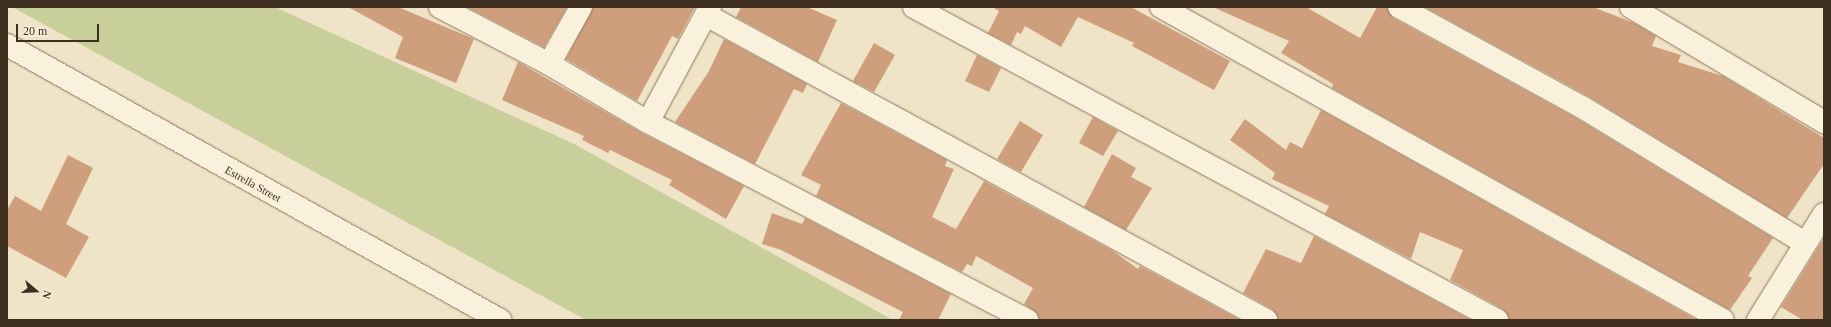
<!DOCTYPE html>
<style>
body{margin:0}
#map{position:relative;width:1831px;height:327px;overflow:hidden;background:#f0e4c8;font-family:"Times New Roman",serif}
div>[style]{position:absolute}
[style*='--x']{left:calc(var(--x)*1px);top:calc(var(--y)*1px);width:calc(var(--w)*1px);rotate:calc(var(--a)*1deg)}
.green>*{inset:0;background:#c9cf9b}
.building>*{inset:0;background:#cf9f7d}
.roads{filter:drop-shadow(0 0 1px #8d765c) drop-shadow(0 0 1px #8d765c)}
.street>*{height:22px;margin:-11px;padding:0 11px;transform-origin:11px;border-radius:11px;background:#faf1dc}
span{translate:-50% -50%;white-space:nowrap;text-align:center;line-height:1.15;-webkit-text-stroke:3.5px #f7eed8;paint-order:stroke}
.street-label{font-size:11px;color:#3d2e20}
.frame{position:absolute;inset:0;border:8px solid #3d2e20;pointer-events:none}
.north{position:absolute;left:16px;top:271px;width:40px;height:40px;-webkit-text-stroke:3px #f7eed8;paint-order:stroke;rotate:109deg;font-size:11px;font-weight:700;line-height:16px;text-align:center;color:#3d2e20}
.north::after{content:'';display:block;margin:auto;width:14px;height:18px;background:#3d2e20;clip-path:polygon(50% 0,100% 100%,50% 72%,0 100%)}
.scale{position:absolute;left:16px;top:24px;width:83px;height:18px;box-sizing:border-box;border:2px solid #3d2e20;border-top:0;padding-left:5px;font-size:12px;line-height:14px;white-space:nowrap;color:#3d2e20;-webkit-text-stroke:3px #f7eed8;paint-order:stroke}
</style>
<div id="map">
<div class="green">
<div style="clip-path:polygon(12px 7px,275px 7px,574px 144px,893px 320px,586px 320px)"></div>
</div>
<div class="building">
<div style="clip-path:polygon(348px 7px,398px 7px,474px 39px,456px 83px,395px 58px,403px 37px)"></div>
<div style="clip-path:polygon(467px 7px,567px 7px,544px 47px)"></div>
<div style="clip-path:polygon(593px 7px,695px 7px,678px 39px,672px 36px,637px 101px,566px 59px)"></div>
<div style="clip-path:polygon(741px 7px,807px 7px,837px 20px,818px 62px,736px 17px)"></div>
<div style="clip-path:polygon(992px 7px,1131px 7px,1230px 61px,1214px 90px,1132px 46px,1134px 43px,1078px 17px,1061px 47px,1025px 26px,1021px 34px,1017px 32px,1011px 45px,988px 33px,999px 11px)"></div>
<div style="clip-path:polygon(1213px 7px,1306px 7px,1360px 38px,1377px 7px,1387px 7px,1393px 18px,1576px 118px,1773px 238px,1748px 276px,1752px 278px,1730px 310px,1332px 88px,1333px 84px,1281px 53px,1289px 41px)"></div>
<div style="clip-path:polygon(1425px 7px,1593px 7px,1634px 23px,1656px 36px,1652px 46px,1681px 55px,1678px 62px,1723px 76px,1824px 138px,1824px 164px,1787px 218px,1588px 96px)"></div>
<div style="clip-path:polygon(724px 39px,807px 84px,803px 93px,794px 89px,755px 164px,675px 122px,709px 71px)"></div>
<div style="clip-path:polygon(874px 43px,895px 55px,874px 92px,853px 81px)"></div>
<div style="clip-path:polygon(977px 55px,1001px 68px,989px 92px,965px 81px)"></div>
<div style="clip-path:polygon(518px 62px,642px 133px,744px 186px,726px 219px,669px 185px,672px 180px,610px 150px,608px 153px,582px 140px,584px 136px,502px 100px)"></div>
<div style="clip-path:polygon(841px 103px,947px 160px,945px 166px,954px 169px,932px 217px,956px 229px,984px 181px,1113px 251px,1138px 269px,1140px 266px,1240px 320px,1039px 320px,1037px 313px,1024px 304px,1033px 288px,976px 256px,972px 266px,967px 264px,962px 272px,816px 196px,821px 185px,801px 175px)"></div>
<div style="clip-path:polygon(1321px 110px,1695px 319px,1509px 320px,1503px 309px,1450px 280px,1463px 250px,1420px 232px,1411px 259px,1325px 214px,1329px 206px,1272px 179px,1275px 173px,1230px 140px,1245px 119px,1286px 150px,1290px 142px,1302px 148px)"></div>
<div style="clip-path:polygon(1093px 117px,1118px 131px,1103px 156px,1079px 143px)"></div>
<div style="clip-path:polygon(1020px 121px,1043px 135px,1021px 172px,997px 159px)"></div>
<div style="clip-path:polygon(1112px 154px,1136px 168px,1131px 177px,1152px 188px,1126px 230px,1084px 207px)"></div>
<div style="clip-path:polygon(68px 155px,93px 168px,66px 224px,89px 237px,66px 278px,7px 246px,7px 210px,15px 196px,41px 211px)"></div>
<div style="clip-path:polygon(772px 213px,802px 224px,805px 218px,951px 294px,938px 320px,899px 320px,903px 312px,781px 250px,762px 244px)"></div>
<div style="clip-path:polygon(1314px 236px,1471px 320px,1278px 320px,1272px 309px,1243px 293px,1266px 249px,1301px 263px)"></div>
<div style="clip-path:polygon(1824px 238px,1824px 320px,1803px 320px,1781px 307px)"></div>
</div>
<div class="roads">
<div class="street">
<div style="--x:440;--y:7;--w:123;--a:27.6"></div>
<div style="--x:549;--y:64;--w:115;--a:30.4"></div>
<div style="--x:648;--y:122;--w:428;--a:27.6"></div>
<div style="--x:914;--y:7;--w:662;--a:28.23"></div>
<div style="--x:1161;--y:7;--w:643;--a:29.12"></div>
<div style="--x:1399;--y:7;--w:209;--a:28.7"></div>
<div style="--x:1582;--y:107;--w:261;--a:31.4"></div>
<div style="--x:1631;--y:7;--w:225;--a:30.8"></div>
<div style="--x:706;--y:15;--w:638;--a:28.57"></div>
<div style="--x:7;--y:45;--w:565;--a:29.15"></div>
<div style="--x:549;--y:64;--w:65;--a:-60.7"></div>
<div style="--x:648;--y:122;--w:131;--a:-61.7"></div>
<div style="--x:1758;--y:320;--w:125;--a:-58.1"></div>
</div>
</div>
<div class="street-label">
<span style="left:253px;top:184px;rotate:29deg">Estrella Street</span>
</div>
<div class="frame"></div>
<div class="north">N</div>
<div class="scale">20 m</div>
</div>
